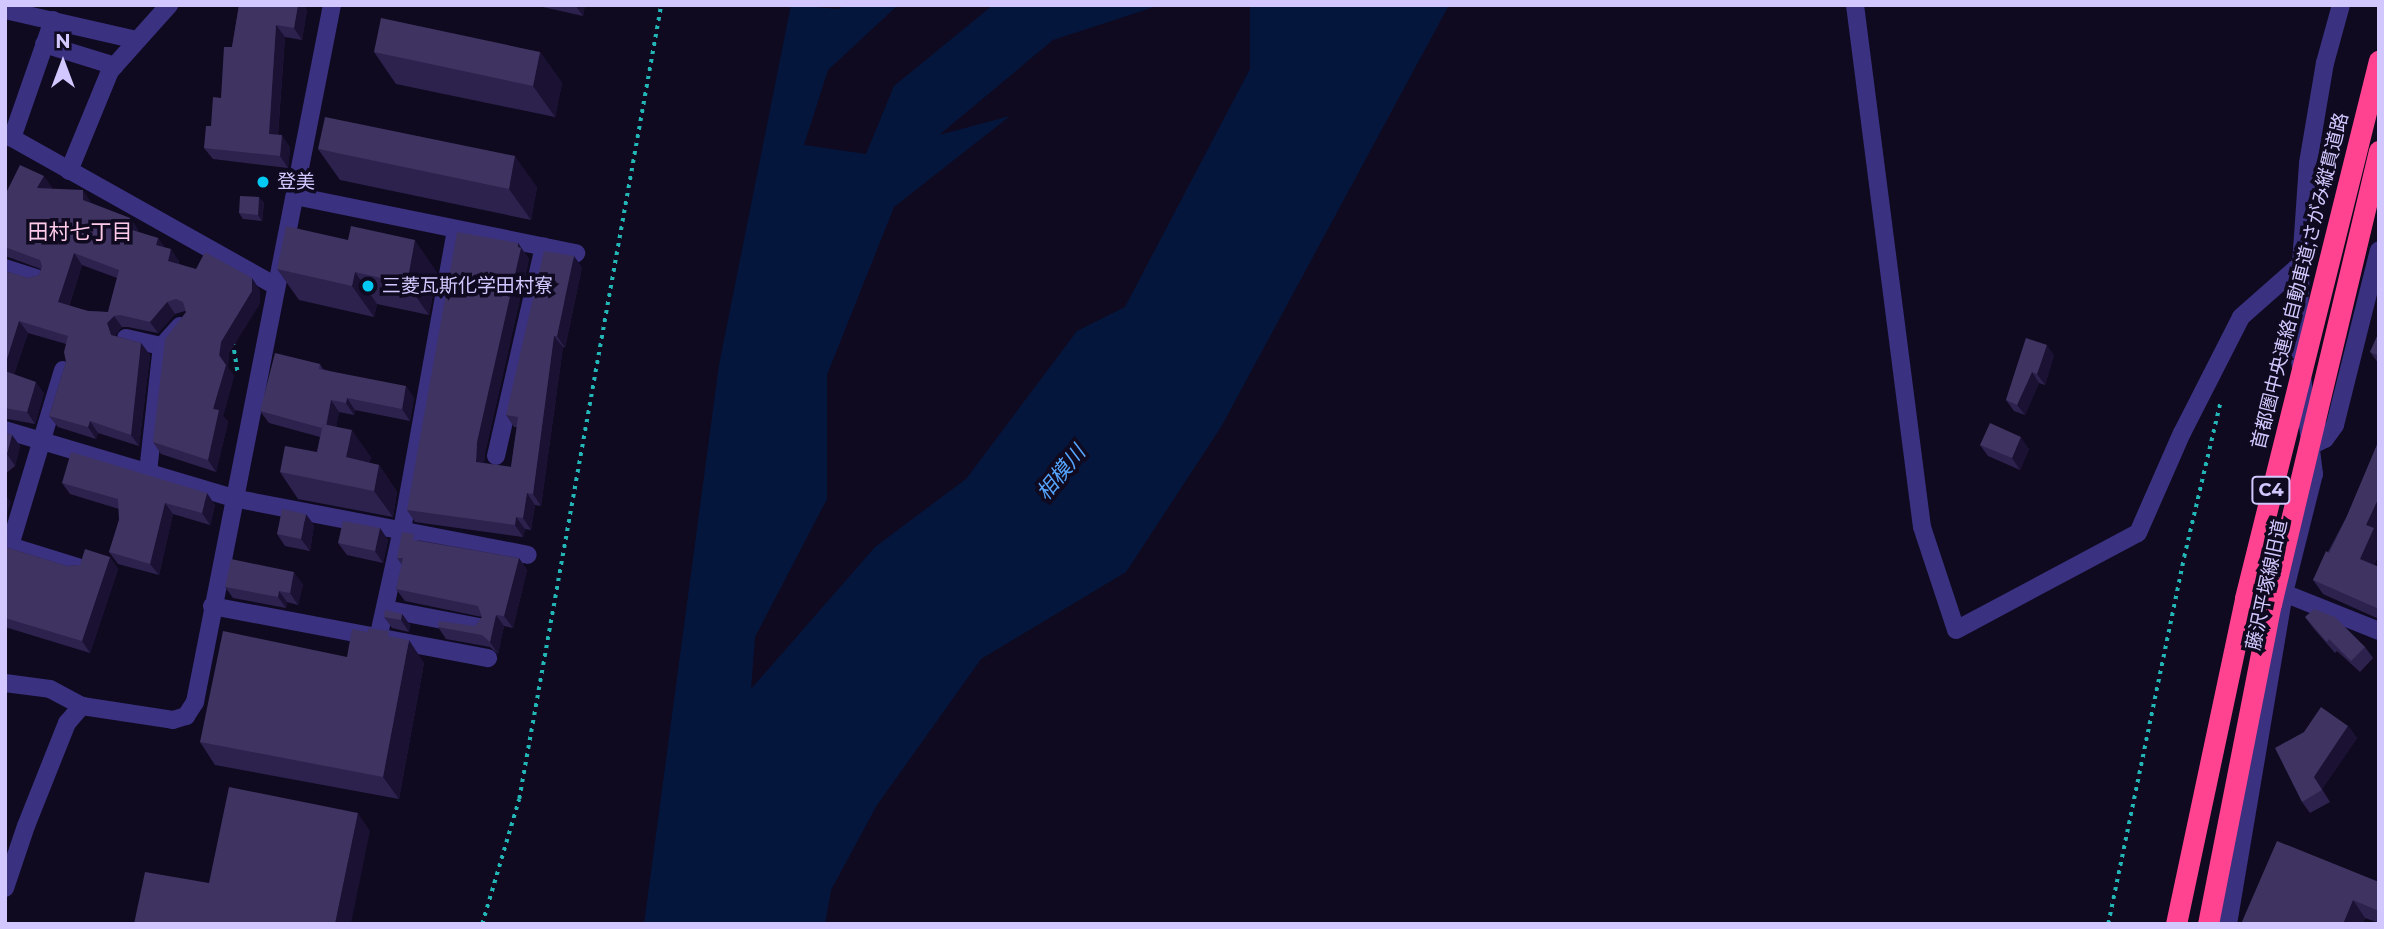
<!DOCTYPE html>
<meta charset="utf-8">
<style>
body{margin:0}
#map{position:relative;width:2384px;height:929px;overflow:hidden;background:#0f0a1f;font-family:Montserrat,"Noto Sans JP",sans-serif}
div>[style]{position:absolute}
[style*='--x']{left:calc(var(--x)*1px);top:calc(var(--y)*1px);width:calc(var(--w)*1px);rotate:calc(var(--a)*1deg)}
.water>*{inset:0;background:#05163d}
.path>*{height:3.5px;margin-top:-1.75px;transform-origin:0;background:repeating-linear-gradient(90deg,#23b6b7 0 3.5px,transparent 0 8.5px)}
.minor>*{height:18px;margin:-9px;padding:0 9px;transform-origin:9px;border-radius:9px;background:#3a3181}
.highway-bridge>*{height:21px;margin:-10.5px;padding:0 10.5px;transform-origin:10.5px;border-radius:10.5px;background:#ff4390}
.wall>*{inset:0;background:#2d224e}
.shaded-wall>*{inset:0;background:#1a1133}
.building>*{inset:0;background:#3f3361}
.dots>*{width:19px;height:19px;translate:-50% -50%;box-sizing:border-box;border:4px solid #0f0a1f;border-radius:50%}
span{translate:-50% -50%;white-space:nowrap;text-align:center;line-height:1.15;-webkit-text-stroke:7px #0f0a1f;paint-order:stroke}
.shield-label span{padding:2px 5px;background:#0f0a1f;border:2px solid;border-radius:5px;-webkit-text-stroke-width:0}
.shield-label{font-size:18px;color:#d2c8ff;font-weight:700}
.poi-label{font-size:19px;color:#d2c8ff}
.left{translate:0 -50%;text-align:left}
.street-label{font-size:19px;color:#d2c8ff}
.neighbourhood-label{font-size:21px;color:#ffcae8}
.water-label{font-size:21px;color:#56a5ff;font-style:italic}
.frame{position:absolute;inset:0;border:7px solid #d2c8ff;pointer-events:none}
.north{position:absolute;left:28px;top:28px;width:70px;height:70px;-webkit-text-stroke:5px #0f0a1f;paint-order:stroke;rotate:0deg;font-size:19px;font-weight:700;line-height:28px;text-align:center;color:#d2c8ff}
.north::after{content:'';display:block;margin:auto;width:24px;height:32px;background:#d2c8ff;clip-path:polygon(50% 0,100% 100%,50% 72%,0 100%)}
</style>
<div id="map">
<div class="water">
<div style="clip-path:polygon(791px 5px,839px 9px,844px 5px,898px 5px,828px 70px,804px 145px,866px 154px,894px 86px,993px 5px,1160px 5px,1053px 40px,939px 135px,1010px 116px,894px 207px,827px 375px,827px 499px,755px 637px,751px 689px,875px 547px,966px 479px,1077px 331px,1125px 307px,1250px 69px,1250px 5px,1449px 5px,1221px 427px,1126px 572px,981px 659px,877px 805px,831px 890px,825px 924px,644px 924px,719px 365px)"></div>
</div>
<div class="path">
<div style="--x:233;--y:342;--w:33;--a:81"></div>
<div style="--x:482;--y:924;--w:130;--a:-73.5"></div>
<div style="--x:519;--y:799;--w:807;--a:-79.86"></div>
<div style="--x:2108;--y:924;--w:375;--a:-78.3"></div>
<div style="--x:2184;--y:557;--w:157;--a:-76.8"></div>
</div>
<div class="minor">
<div style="--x:1855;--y:5;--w:526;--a:82.69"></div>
<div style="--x:1922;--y:527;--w:108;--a:71.7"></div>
<div style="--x:1956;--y:630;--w:206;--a:-28.1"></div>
<div style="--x:2138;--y:533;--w:109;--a:-66.3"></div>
<div style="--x:2182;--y:433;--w:130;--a:-63"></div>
<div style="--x:2241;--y:317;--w:80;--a:-41.5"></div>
<div style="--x:5;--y:10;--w:135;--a:12.8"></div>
<div style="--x:44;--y:44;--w:74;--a:17.2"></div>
<div style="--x:5;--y:134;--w:311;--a:29.3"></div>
<div style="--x:12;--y:138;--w:125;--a:-70.8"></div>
<div style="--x:69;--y:171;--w:108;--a:-67.7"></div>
<div style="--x:110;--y:71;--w:89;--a:-48.2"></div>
<div style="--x:295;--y:196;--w:287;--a:11.5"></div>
<div style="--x:5;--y:268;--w:36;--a:18"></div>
<div style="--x:126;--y:338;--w:37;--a:13"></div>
<div style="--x:63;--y:370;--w:184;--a:106.8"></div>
<div style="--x:10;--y:546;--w:71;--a:17.2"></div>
<div style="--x:5;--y:430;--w:238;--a:16.6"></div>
<div style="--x:233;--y:498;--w:300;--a:10.9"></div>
<div style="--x:2309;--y:447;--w:18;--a:-27"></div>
<div style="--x:2325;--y:439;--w:17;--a:-54"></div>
<div style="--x:2335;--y:425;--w:180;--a:-75.9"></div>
<div style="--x:496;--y:456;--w:215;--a:-77.1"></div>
<div style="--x:148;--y:472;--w:127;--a:-83.7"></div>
<div style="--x:162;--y:346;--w:27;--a:-48"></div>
<div style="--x:2284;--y:593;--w:102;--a:21.8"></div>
<div style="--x:212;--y:606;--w:281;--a:10.7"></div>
<div style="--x:385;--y:609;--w:96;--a:10.8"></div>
<div style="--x:378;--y:639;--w:112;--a:-77.6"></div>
<div style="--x:402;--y:530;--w:305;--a:-79.8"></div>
<div style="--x:5;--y:683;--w:45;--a:7.6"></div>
<div style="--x:50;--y:689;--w:36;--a:28"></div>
<div style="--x:5;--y:888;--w:65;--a:-71.3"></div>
<div style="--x:26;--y:826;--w:111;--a:-68.3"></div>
<div style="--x:67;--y:723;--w:23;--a:-49"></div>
<div style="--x:82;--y:706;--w:92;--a:8.7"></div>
<div style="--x:173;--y:720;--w:14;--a:-17"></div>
<div style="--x:186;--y:716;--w:17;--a:-57"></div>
<div style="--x:195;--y:702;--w:710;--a:-78.88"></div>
<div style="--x:2228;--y:924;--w:336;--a:-80.4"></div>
<div style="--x:2284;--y:593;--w:123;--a:-75.9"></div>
<div style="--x:2314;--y:474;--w:131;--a:-97"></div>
<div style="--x:2298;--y:344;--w:80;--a:-87.9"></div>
<div style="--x:2301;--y:264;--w:101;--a:-86"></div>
<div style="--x:2308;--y:163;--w:101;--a:-80.4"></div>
<div style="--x:2325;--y:63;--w:60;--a:-74.6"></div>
</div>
<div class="highway-bridge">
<div style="--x:2176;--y:924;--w:333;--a:-78"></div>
<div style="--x:2245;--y:598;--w:554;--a:-76.01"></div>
<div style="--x:2208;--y:924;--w:326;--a:-78.9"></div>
<div style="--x:2271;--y:604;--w:466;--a:-76.6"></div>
</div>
<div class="wall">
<div style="clip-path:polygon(239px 5px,303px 5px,307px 10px,302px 40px,285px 37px,278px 135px,290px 147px,288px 168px,213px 159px,204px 148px,221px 98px,232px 47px)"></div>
<div style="clip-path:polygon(534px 5px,585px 5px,583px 16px)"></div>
<div style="clip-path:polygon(374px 52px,540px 52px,562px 83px,555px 117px,396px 84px)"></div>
<div style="clip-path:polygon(318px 149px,537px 187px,531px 220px,340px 180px)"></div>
<div style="clip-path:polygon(evenodd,52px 187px,51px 189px,91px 202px,91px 203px,130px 218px,138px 230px,137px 232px,158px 238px,165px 248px,179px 261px,179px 264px,260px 290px,260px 303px,229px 353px,228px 367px,234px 376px,223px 416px,228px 422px,216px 472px,161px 454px,153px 442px,186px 312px,185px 311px,175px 314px,158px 333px,128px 327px,122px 327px,115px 335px,116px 336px,141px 343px,150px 355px,139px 446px,98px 433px,96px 439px,58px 427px,49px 416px,66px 362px,66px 344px,28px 333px,14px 374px,44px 393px,35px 424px,8px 419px,5px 420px,5px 271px,28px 278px,39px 275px,41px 269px,8px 257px,5px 258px,5px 195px,52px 187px,82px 265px,117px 278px,108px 312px,88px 311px,69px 306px,82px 265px)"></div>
<div style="clip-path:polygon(259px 197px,264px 203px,262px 221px,243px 219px,239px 213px)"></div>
<div style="clip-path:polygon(518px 243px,529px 259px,485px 453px,484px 463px,511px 467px,517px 427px,514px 427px,506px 415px,582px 267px,565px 348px,563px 347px,541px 506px,535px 505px,531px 530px,525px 529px,523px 537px,415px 522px,407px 510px)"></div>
<div style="clip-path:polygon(277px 269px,437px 272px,429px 315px,377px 304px,374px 317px,299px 300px)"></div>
<div style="clip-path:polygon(2379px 332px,2379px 364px,2370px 352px)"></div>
<div style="clip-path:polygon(2026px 338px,2054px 355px,2045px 385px,2039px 383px,2025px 415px,2014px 411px,2006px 400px)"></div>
<div style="clip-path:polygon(320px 364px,323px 369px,414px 397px,410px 421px,355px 410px,354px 415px,339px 412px,336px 427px,371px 457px,369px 463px,379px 465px,397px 492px,393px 517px,298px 499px,280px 472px,317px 452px,320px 437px,269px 423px,260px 411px)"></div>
<div style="clip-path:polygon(5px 432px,12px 435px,20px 446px,15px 466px,5px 474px)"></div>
<div style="clip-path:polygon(2379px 440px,2379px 553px,2374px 565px,2379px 567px,2379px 619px,2323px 594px,2313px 580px,2347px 516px)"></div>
<div style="clip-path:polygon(1980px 445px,2029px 449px,2020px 470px,1988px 456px)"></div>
<div style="clip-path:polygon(62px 483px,215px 505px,210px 525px,173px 514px,159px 575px,118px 564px,109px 552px,119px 520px,119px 509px,70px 494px)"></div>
<div style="clip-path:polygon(314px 525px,310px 551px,285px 546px,277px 534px)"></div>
<div style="clip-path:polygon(380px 528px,388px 540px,383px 563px,347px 555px,338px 543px)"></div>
<div style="clip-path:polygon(418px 540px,519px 558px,527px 570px,513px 628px,504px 626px,498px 654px,490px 647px,446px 639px,438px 627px,475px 626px,482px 617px,405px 601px,396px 589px,402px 565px,397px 558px)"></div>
<div style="clip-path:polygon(5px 547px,67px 566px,80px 565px,110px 557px,118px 569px,90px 653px,5px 627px)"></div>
<div style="clip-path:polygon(303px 584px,298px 605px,287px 602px,286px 608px,233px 598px,225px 587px)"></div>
<div style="clip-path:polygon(402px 614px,410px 625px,409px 632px,392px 628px,384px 617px)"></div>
<div style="clip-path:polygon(2305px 617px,2365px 647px,2373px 658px,2360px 672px,2337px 651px,2335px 653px,2314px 629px)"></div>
<div style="clip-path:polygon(393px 637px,424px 663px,399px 799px,215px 765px,200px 742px,347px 657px)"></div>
<div style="clip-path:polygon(2348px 726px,2357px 738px,2322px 789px,2330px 802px,2310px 813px,2302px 802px)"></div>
<div style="clip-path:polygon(2379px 882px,2379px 923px,2365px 918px,2363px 924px,2241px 924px)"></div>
</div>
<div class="shaded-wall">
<div style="clip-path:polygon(298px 5px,303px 5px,307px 10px,302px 40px,294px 28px)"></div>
<div style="clip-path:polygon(575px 5px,585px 5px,583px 16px)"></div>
<div style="clip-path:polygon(276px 25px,285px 37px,277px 146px,269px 134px)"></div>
<div style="clip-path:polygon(540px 52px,562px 83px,555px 117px,533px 86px)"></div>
<div style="clip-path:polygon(282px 135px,290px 147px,288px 168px,280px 156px)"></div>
<div style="clip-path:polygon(515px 156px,537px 187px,531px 220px,509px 189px)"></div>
<div style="clip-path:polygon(44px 176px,52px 187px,46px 200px,37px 188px)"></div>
<div style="clip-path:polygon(83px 190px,91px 202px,91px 212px,83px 200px)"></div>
<div style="clip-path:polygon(259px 197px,264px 203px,262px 221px,258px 215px)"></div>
<div style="clip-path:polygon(130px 218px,138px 230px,134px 240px,126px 228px)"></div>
<div style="clip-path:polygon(158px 238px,166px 249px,156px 245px)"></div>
<div style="clip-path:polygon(415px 240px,437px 272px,429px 315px,407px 284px)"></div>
<div style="clip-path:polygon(518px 243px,529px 259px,485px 453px,484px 474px,476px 462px,477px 442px)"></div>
<div style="clip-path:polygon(171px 249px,179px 261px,176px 273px,168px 261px)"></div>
<div style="clip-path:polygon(74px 253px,82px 265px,66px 314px,58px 302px)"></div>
<div style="clip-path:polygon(574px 256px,582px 267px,565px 348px,557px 336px)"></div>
<div style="clip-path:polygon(355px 272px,377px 304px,374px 317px,352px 286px)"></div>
<div style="clip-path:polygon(252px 278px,260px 290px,260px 303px,229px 353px,228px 367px,234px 376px,223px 416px,228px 422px,216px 472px,208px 460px,221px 342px)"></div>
<div style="clip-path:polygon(167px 302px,175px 314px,158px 333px,150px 322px)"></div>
<div style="clip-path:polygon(114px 316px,122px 327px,115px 335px,119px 347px,111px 335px,107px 323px)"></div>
<div style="clip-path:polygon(19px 321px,28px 333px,12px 382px,5px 373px,5px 365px)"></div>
<div style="clip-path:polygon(554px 336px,563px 347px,541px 506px,533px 494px)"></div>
<div style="clip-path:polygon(141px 343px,150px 355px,139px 446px,131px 435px)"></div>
<div style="clip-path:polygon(2047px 345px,2054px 355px,2045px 385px,2037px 374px)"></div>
<div style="clip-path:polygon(2032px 372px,2039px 383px,2025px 415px,2017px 405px)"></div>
<div style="clip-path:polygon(36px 382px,44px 393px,35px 424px,27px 412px)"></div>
<div style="clip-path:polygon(406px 386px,414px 397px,410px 421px,402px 409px)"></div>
<div style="clip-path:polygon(347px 398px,355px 410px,354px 415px,346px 403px)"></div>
<div style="clip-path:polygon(331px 400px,339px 412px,334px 441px,326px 429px)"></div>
<div style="clip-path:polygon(90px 421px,98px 433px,96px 439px,88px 427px)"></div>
<div style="clip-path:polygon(352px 430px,371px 457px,365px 484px,346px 457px)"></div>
<div style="clip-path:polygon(12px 435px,20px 446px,15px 466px,7px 454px)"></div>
<div style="clip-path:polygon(2021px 437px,2029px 449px,2020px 470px,2012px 458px)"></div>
<div style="clip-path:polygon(379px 465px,397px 492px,393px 517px,374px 491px)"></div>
<div style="clip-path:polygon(207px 493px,215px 505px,210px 525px,202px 513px)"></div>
<div style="clip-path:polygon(527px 493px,535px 505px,531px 530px,523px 518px)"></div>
<div style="clip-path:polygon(5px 494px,11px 502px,5px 522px)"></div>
<div style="clip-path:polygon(2379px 497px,2379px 553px,2370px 573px,2360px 559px,2366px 525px)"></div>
<div style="clip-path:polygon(165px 503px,173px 514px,159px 575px,150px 564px)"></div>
<div style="clip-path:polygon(306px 514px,314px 525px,310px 551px,301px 539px)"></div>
<div style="clip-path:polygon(516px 517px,525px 529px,523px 537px,515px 525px)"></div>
<div style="clip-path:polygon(380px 528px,388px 540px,383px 563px,375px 551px)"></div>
<div style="clip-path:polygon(110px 557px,118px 569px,90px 653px,82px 641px)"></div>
<div style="clip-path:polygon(519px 558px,527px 570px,513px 628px,504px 616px)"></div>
<div style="clip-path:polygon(294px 572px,303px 584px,298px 605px,290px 593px)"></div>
<div style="clip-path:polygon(279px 591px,287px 602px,286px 608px,278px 597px)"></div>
<div style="clip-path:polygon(402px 614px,410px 625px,409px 632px,401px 620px)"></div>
<div style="clip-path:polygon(496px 615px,504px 626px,498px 654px,490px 642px)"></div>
<div style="clip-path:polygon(409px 640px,424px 663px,399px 799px,383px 777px)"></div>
<div style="clip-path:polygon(2348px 726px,2357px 738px,2322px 789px,2330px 802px,2314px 777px)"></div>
<div style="clip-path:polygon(358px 813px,370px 831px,351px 924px,335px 924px)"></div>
<div style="clip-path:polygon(2353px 900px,2365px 918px,2363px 924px,2343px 924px)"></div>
</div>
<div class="building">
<div style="clip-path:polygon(239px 5px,298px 5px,294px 28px,276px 25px,269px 134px,282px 135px,280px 156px,204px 148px,206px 126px,211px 126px,213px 97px,221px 98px,224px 47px,232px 47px)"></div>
<div style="clip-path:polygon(381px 18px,540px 52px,533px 86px,374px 52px)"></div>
<div style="clip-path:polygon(325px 117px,515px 156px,509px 189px,318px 149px)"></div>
<div style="clip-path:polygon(evenodd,20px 165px,44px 176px,37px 188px,83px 190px,83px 200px,130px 218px,126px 228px,158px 238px,156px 245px,171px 249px,168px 261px,196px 269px,205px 252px,252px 278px,252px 291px,221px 342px,219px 355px,226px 365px,213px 409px,219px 410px,208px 460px,153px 442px,165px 339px,186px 312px,183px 302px,176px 299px,167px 302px,150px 322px,120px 315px,114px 316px,107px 323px,111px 335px,141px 343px,131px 435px,90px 421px,88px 427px,49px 416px,66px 362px,64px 352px,68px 336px,19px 321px,5px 365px,5px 271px,28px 278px,39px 275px,42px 266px,40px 260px,5px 247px,5px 195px,20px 165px,74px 253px,119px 270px,108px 312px,88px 311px,58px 302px,74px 253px)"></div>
<div style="clip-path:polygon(240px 196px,259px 197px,258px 215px,239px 213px)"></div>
<div style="clip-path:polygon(286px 226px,348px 240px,351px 226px,415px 240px,407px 284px,355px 272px,352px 286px,277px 269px)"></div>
<div style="clip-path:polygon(457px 232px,518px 243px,518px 247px,521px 248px,477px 442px,476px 462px,511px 467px,518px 417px,506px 415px,544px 251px,574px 256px,557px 336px,554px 336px,533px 494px,527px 493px,523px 518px,516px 517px,515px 525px,407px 510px)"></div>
<div style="clip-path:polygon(2379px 332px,2379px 356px,2370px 352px)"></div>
<div style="clip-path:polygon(2026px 338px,2047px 345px,2037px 374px,2032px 372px,2017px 405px,2006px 400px)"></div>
<div style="clip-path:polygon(275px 353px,320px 364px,319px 369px,406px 386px,402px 409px,347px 398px,346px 403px,331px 400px,326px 425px,323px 424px,322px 428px,260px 411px)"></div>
<div style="clip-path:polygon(5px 371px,36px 382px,27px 412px,5px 408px)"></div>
<div style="clip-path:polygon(1990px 423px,2021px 437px,2012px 458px,1980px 445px)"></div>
<div style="clip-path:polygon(323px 424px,352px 430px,346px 457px,379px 465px,374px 491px,280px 472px,285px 446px,317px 452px)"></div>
<div style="clip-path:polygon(5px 432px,12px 435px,7px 454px,5px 455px)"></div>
<div style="clip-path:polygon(2379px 440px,2379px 497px,2366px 525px,2374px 528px,2360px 559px,2379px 567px,2379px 609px,2313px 580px,2326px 551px,2329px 553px,2347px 516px)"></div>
<div style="clip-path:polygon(71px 452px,207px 493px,202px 513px,165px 503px,150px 564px,109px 552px,119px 520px,118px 499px,62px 483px)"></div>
<div style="clip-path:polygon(282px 509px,306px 514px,301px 539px,277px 534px)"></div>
<div style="clip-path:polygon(343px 521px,380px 528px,375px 551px,338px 543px)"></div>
<div style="clip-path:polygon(402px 532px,414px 534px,413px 540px,519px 558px,504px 616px,496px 615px,490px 642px,482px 635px,438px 627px,439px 621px,475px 626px,482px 617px,478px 606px,396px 589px,403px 558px,397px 558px)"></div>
<div style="clip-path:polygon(5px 547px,67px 566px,80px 565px,85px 549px,110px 557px,82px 641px,5px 618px)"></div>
<div style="clip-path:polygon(231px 559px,294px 572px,290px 593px,279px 591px,278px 597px,225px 587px)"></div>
<div style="clip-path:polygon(2314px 609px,2335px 617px,2365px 647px,2351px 661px,2329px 639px,2327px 642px,2305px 617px)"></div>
<div style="clip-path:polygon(385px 610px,402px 614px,401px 620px,384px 617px)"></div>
<div style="clip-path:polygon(368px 628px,389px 631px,388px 636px,409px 640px,383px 777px,200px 742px,223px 631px,347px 657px,352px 629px,368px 632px)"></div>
<div style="clip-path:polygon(2321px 707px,2348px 726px,2314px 777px,2322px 790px,2302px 802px,2275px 748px,2304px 732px)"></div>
<div style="clip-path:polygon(229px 787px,358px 813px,335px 924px,134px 924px,145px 872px,209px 883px)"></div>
<div style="clip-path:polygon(2277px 841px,2379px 882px,2379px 911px,2353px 900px,2343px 924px,2241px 924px)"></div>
</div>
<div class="dots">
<div style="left:263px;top:182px;background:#00caf3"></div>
<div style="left:368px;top:286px;background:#00caf3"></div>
</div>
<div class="shield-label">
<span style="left:2271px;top:490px">C4</span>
</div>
<div class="poi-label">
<span class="left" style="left:277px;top:182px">登美</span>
<span class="left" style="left:382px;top:286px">三菱瓦斯化学田村寮</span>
</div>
<div class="street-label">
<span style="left:2300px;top:281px;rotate:-76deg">首都圏中央連絡自動車道;さがみ縦貫道路</span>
<span style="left:2267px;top:585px;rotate:-78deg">藤沢平塚線旧道</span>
</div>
<div class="neighbourhood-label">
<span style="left:80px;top:232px">田村七丁目</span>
</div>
<div class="water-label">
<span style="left:1061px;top:473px;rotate:-51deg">相模川</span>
</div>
<div class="frame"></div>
<div class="north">N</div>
</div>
